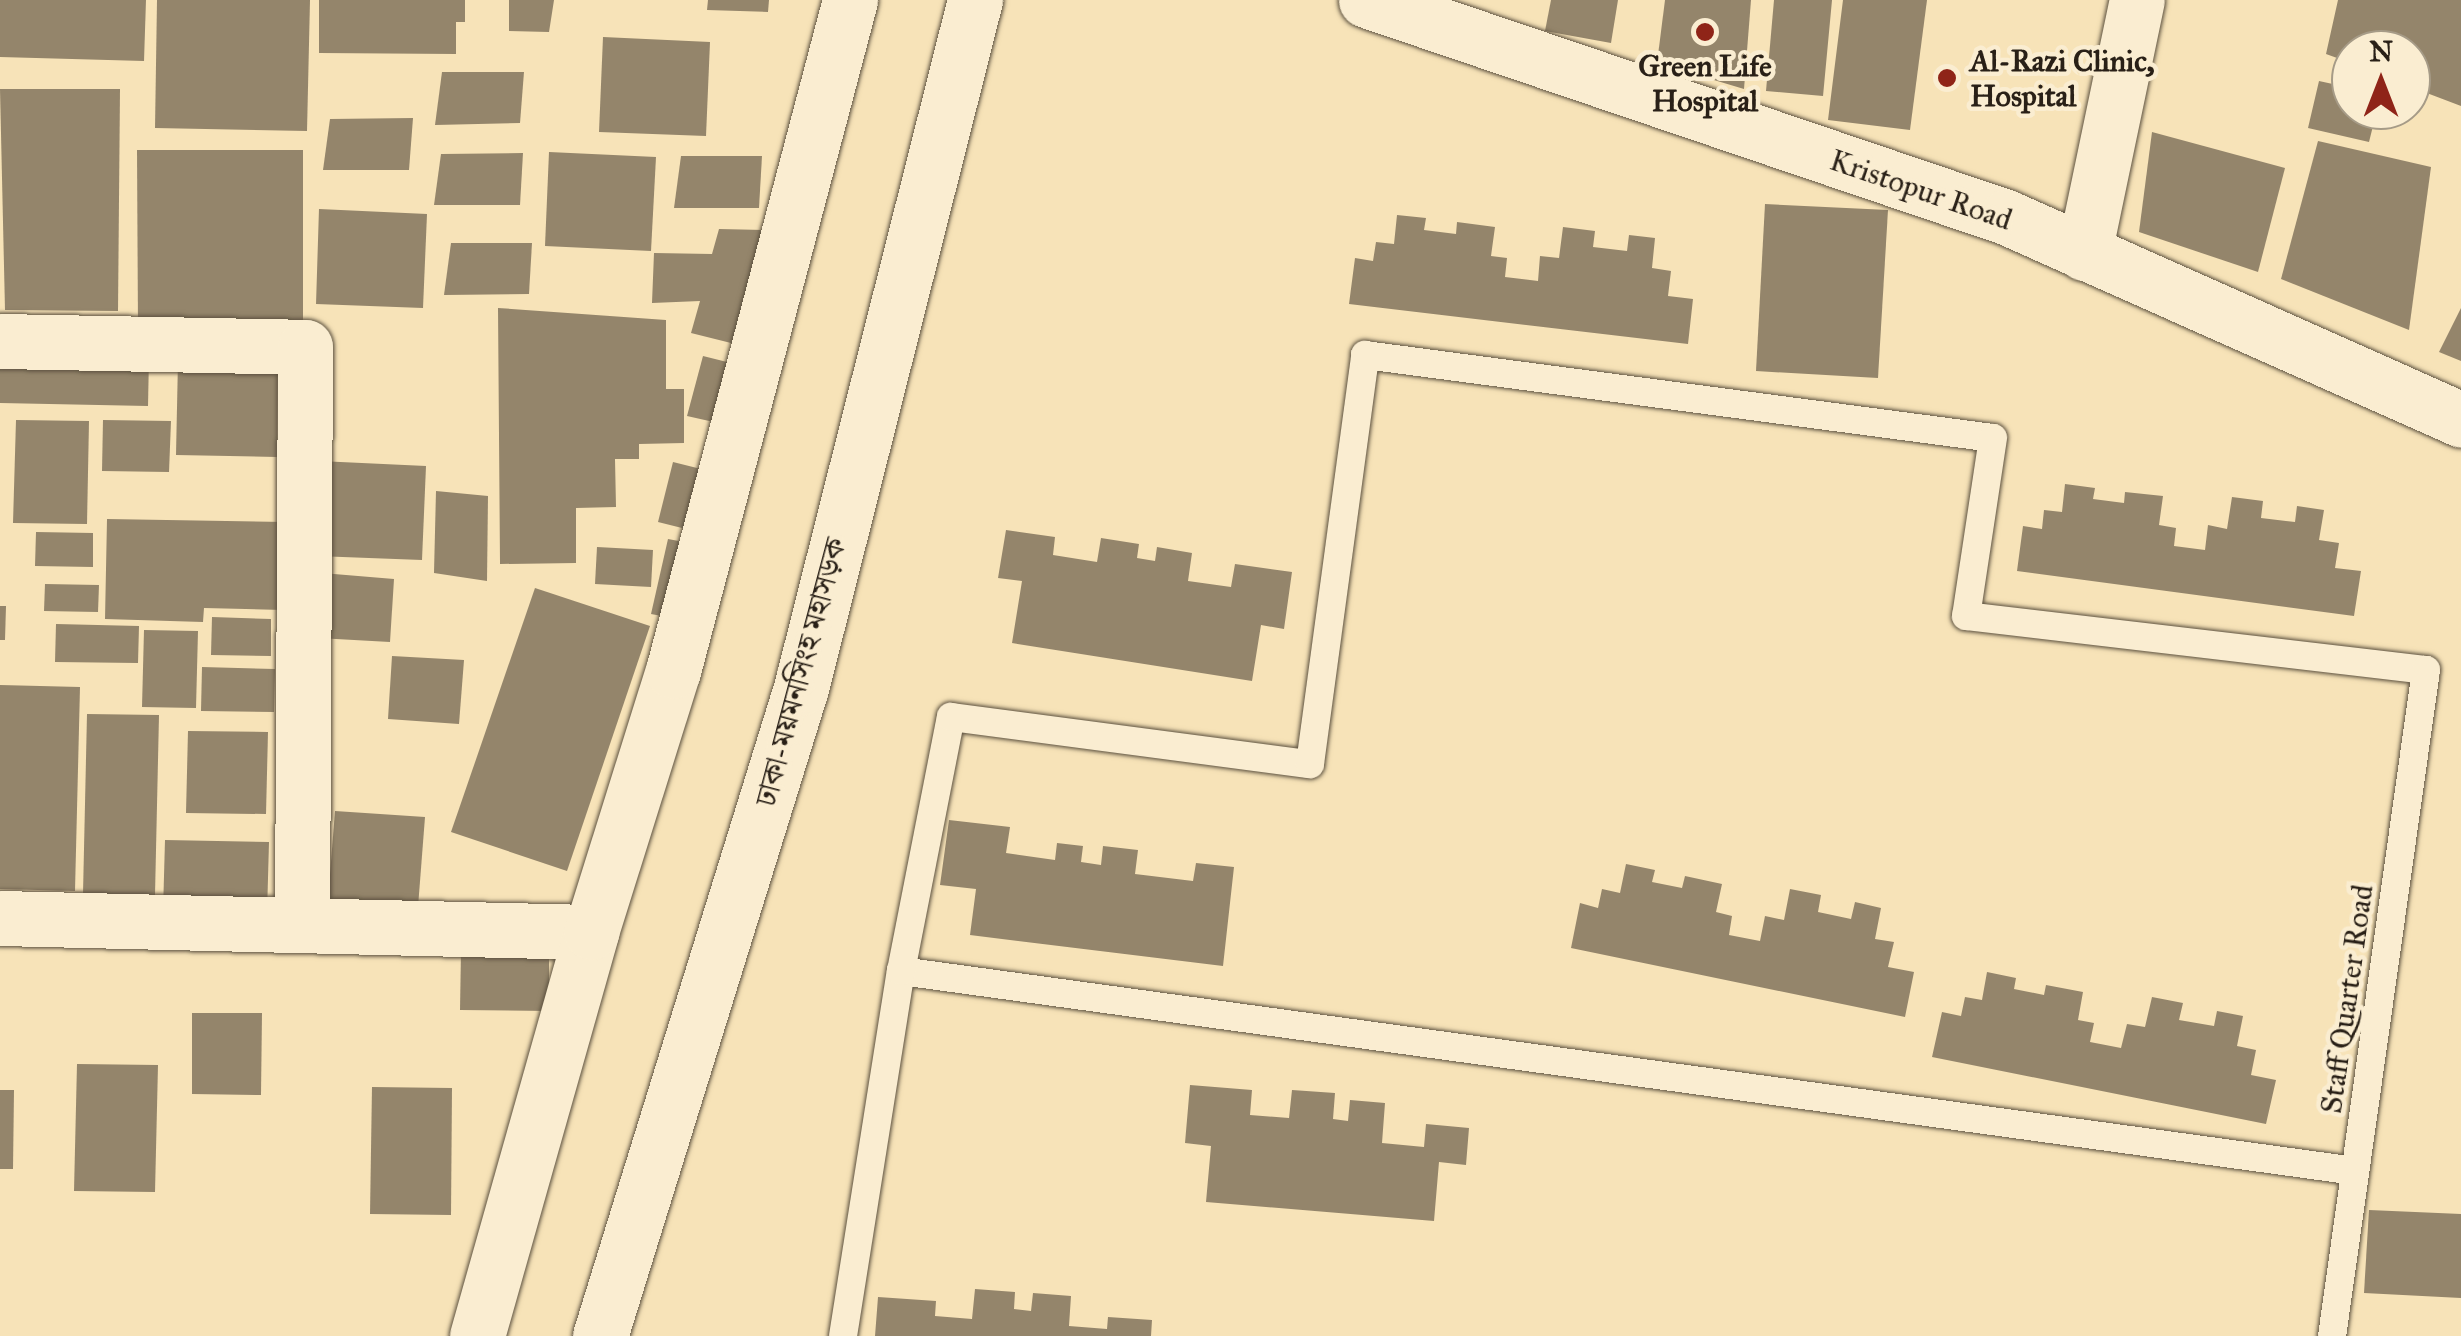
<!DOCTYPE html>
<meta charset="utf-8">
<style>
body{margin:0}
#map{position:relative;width:2461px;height:1336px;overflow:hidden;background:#f7e3b8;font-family:"IM FELL Great Primer","Noto Serif Bengali",serif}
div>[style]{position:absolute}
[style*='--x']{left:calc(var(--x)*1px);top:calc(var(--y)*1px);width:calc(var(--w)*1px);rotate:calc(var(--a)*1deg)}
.building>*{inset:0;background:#94856b}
.roads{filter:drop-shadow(0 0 2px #5c513f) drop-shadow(0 0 2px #5c513f)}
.lane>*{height:28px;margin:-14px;padding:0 14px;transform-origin:14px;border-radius:14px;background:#faedd1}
.street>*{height:55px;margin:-27.5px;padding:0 27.5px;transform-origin:27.5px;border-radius:27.5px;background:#faedd1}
.secondary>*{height:55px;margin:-27.5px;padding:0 27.5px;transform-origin:27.5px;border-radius:27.5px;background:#faedd1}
.dots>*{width:28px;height:28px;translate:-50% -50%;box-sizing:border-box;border:5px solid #faedd1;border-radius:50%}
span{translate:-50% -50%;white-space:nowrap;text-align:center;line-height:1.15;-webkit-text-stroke:9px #faedd1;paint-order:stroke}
.poi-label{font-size:30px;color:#292017;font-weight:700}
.left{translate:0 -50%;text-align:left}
.street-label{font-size:30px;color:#292017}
.north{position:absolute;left:2331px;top:30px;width:100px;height:100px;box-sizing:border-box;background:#faedd1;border:2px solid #a69b87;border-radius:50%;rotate:0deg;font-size:28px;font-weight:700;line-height:40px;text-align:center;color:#292017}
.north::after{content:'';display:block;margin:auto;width:35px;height:45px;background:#8f2418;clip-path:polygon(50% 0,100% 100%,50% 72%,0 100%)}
</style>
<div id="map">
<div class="building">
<div style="clip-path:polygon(0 0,146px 0,144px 61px,0 57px)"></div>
<div style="clip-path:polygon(157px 0,310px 0,307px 131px,155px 128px)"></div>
<div style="clip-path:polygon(319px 0,465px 0,465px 22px,456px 22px,456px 54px,319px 53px)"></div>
<div style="clip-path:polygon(509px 0,554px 0,549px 32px,509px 31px)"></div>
<div style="clip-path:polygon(708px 0,769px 0,768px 12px,707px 10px)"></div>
<div style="clip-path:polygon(1551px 0,1618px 0,1611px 43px,1545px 31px)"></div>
<div style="clip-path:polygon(1665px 0,1751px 0,1744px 89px,1657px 63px)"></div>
<div style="clip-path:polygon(1774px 0,1832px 0,1823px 96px,1766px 91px)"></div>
<div style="clip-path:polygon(1843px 0,1927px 0,1910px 130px,1828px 120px)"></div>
<div style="clip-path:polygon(2338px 0,2461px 0,2461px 106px,2411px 87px,2411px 50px,2351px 50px,2351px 63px,2326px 54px)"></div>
<div style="clip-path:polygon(603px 37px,710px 42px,706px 136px,599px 132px)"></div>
<div style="clip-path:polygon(442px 72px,524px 72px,520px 123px,435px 125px)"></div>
<div style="clip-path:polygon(2319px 81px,2351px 88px,2351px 110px,2377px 110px,2369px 142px,2308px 128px)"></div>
<div style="clip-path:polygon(0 89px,120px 89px,118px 311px,5px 310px)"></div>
<div style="clip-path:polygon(413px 118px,409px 170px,323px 170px,330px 119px)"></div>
<div style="clip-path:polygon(2152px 132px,2285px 168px,2258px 272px,2139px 232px)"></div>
<div style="clip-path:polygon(2318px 141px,2431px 167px,2409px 330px,2281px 279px)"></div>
<div style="clip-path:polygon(137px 150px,303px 150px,303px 328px,138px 329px)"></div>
<div style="clip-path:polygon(549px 152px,656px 157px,651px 251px,545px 246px)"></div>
<div style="clip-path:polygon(523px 153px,520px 205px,434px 205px,441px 154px)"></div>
<div style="clip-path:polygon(681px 156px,762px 156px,759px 208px,674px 208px)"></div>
<div style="clip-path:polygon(1765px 204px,1888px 210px,1878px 378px,1756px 371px)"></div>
<div style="clip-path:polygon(319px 209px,427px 214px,423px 308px,316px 304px)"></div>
<div style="clip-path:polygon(1397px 215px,1426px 218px,1424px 230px,1456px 234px,1457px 222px,1495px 227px,1491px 256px,1507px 258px,1505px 277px,1538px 281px,1540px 256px,1559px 258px,1563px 227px,1595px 231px,1593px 247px,1627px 251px,1629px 235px,1655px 238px,1652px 268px,1671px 271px,1668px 296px,1693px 299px,1688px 344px,1349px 304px,1355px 258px,1373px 261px,1376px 242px,1394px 244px)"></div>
<div style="clip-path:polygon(719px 229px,770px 230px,743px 346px,691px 333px,700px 301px,652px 303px,654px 253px,712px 254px)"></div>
<div style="clip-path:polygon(451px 243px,532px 243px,529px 294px,444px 295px)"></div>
<div style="clip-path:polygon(498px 308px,666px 320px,666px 389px,684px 389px,684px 443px,639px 444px,639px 459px,615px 459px,616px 507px,576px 508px,576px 563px,500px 564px)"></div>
<div style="clip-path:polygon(2461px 308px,2461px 361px,2439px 352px)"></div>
<div style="clip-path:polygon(0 352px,149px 356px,148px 406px,0 403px)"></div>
<div style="clip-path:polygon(703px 356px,743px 366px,727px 425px,687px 416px)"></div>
<div style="clip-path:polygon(178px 360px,278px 362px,277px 457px,176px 455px)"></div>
<div style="clip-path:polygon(16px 420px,89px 421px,87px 524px,13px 523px)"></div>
<div style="clip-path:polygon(103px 420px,171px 421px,169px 472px,102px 471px)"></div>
<div style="clip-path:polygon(319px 461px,426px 466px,422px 560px,316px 556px)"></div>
<div style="clip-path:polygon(673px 462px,713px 472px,698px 532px,658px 522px)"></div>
<div style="clip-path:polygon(2065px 484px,2095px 488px,2093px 499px,2124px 503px,2125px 492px,2163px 496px,2159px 525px,2176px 528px,2174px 546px,2205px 550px,2208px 525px,2227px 529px,2232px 497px,2263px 501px,2261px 518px,2295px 522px,2297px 506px,2324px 510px,2319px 540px,2339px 543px,2335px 568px,2361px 571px,2354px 616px,2017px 571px,2023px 526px,2042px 529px,2044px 510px,2062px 512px)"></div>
<div style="clip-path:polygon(436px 491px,488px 496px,487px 581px,434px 573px)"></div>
<div style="clip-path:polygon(107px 519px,285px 522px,283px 610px,204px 608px,203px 622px,105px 619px)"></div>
<div style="clip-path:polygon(1006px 530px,1055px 537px,1053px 555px,1097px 562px,1101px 538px,1139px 544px,1137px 558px,1155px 561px,1157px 547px,1192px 553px,1188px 581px,1231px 587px,1235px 564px,1292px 572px,1284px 629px,1261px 625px,1252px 681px,1012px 643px,1022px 581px,998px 578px)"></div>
<div style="clip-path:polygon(36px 532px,93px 533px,93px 567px,35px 566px)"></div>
<div style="clip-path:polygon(668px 539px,700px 545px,683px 620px,651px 614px)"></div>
<div style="clip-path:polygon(597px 547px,653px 550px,651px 587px,595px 584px)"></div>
<div style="clip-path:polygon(322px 573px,394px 579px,390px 642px,318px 638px)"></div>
<div style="clip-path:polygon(45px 584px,99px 585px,98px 612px,44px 611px)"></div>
<div style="clip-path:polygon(535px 588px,650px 626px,567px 871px,451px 832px)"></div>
<div style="clip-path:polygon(0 606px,6px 606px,5px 640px,0 640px)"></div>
<div style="clip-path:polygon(212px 617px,271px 619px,271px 656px,211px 655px)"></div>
<div style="clip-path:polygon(56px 624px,139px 626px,138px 663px,55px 662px)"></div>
<div style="clip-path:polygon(144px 630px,198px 631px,196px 708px,142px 707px)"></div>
<div style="clip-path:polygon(392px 656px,464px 660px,459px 724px,388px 719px)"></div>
<div style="clip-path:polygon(202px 667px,275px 669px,274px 712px,201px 711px)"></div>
<div style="clip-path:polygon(0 685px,80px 687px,75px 891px,0 889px)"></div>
<div style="clip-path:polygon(87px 714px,159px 715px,155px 895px,83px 894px)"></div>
<div style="clip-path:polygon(188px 731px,268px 732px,266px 814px,186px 813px)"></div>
<div style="clip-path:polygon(335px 811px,425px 817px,418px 907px,328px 900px)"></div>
<div style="clip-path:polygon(949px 820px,1010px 827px,1006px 853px,1055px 860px,1057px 843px,1083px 846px,1081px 862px,1101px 865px,1103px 846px,1138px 850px,1135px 874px,1193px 881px,1196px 863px,1234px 867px,1223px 966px,970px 935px,976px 889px,940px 885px)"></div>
<div style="clip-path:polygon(165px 840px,269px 842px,267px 914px,163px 912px)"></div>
<div style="clip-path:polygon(1626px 864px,1655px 870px,1652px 882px,1682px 888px,1685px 876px,1722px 884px,1716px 912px,1732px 916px,1729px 935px,1760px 941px,1765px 916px,1784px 920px,1790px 889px,1821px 895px,1818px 912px,1851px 919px,1855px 902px,1881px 908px,1875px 939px,1894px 942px,1888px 967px,1914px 972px,1905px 1017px,1571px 948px,1580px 903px,1598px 908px,1602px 889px,1620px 893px)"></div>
<div style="clip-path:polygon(461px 951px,549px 953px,549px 1011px,460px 1010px)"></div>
<div style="clip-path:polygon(1987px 972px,2016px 978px,2014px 989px,2044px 995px,2046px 985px,2083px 992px,2078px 1020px,2094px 1023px,2090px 1042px,2121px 1048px,2127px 1024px,2145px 1027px,2152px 997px,2183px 1003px,2179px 1020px,2214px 1026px,2217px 1011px,2243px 1016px,2237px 1046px,2256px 1050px,2251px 1075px,2276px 1080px,2266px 1124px,1932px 1057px,1942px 1012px,1961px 1016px,1965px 997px,1982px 1000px)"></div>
<div style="clip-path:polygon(192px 1013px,262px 1013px,261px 1095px,192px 1094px)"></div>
<div style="clip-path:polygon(77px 1064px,158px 1065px,155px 1192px,74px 1191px)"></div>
<div style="clip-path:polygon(1190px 1085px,1252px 1090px,1250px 1115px,1289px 1118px,1292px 1090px,1335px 1093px,1333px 1119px,1348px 1121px,1350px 1100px,1385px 1103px,1382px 1143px,1424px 1147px,1426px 1124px,1469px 1128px,1466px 1165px,1439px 1162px,1434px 1221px,1206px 1202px,1211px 1146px,1185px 1143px)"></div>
<div style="clip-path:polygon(372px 1087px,452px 1088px,451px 1215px,370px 1214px)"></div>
<div style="clip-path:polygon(0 1090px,14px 1090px,13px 1169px,0 1169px)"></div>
<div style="clip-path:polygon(2369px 1210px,2461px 1214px,2461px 1298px,2364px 1293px)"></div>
<div style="clip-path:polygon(975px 1289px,1015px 1292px,1014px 1309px,1031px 1311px,1033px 1293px,1071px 1296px,1069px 1326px,1107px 1329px,1108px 1317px,1152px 1320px,1151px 1336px,875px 1336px,878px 1297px,936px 1301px,935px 1316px,972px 1319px)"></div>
</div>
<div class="roads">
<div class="lane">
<div style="--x:901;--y:971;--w:1468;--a:7.83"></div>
<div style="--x:843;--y:1336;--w:370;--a:-81"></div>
<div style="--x:901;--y:971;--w:259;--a:-78.9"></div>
<div style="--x:951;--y:717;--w:362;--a:7.5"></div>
<div style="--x:1310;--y:764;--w:413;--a:-82.3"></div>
<div style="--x:1365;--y:355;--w:633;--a:7.53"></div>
<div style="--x:1993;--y:438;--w:180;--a:98.6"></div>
<div style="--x:1966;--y:616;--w:463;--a:6.7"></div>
<div style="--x:2426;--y:670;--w:673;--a:98.03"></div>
</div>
<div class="street">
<div style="--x:2084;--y:253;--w:258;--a:-78.2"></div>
<div style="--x:0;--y:341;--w:305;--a:1.1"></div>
<div style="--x:305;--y:347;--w:577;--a:90.3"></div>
<div style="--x:0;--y:918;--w:591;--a:1.36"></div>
</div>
<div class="secondary">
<div style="--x:1366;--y:0;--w:676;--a:18.73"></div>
<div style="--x:2006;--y:217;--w:498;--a:24"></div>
<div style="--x:477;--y:1336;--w:420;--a:-74.2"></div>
<div style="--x:591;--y:932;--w:274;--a:-72.6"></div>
<div style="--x:673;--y:671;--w:694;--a:-75.22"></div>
<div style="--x:600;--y:1336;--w:678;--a:-72.77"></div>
<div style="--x:801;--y:688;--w:710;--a:-75.81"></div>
</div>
</div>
<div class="dots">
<div style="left:1705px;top:32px;background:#8f2418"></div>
<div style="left:1947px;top:78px;background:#8f2418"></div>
</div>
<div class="poi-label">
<span class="left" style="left:1970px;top:78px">Al-Razi Clinic,<br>Hospital</span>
<span style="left:1705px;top:83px">Green Life<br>Hospital</span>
</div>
<div class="street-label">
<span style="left:1921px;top:190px;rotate:19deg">Kristopur Road</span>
<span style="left:801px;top:672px;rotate:-75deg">ঢাকা-ময়মনসিংহ মহাসড়ক</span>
<span style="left:2347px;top:999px;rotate:-82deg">Staff Quarter Road</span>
</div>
<div class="north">N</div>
</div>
